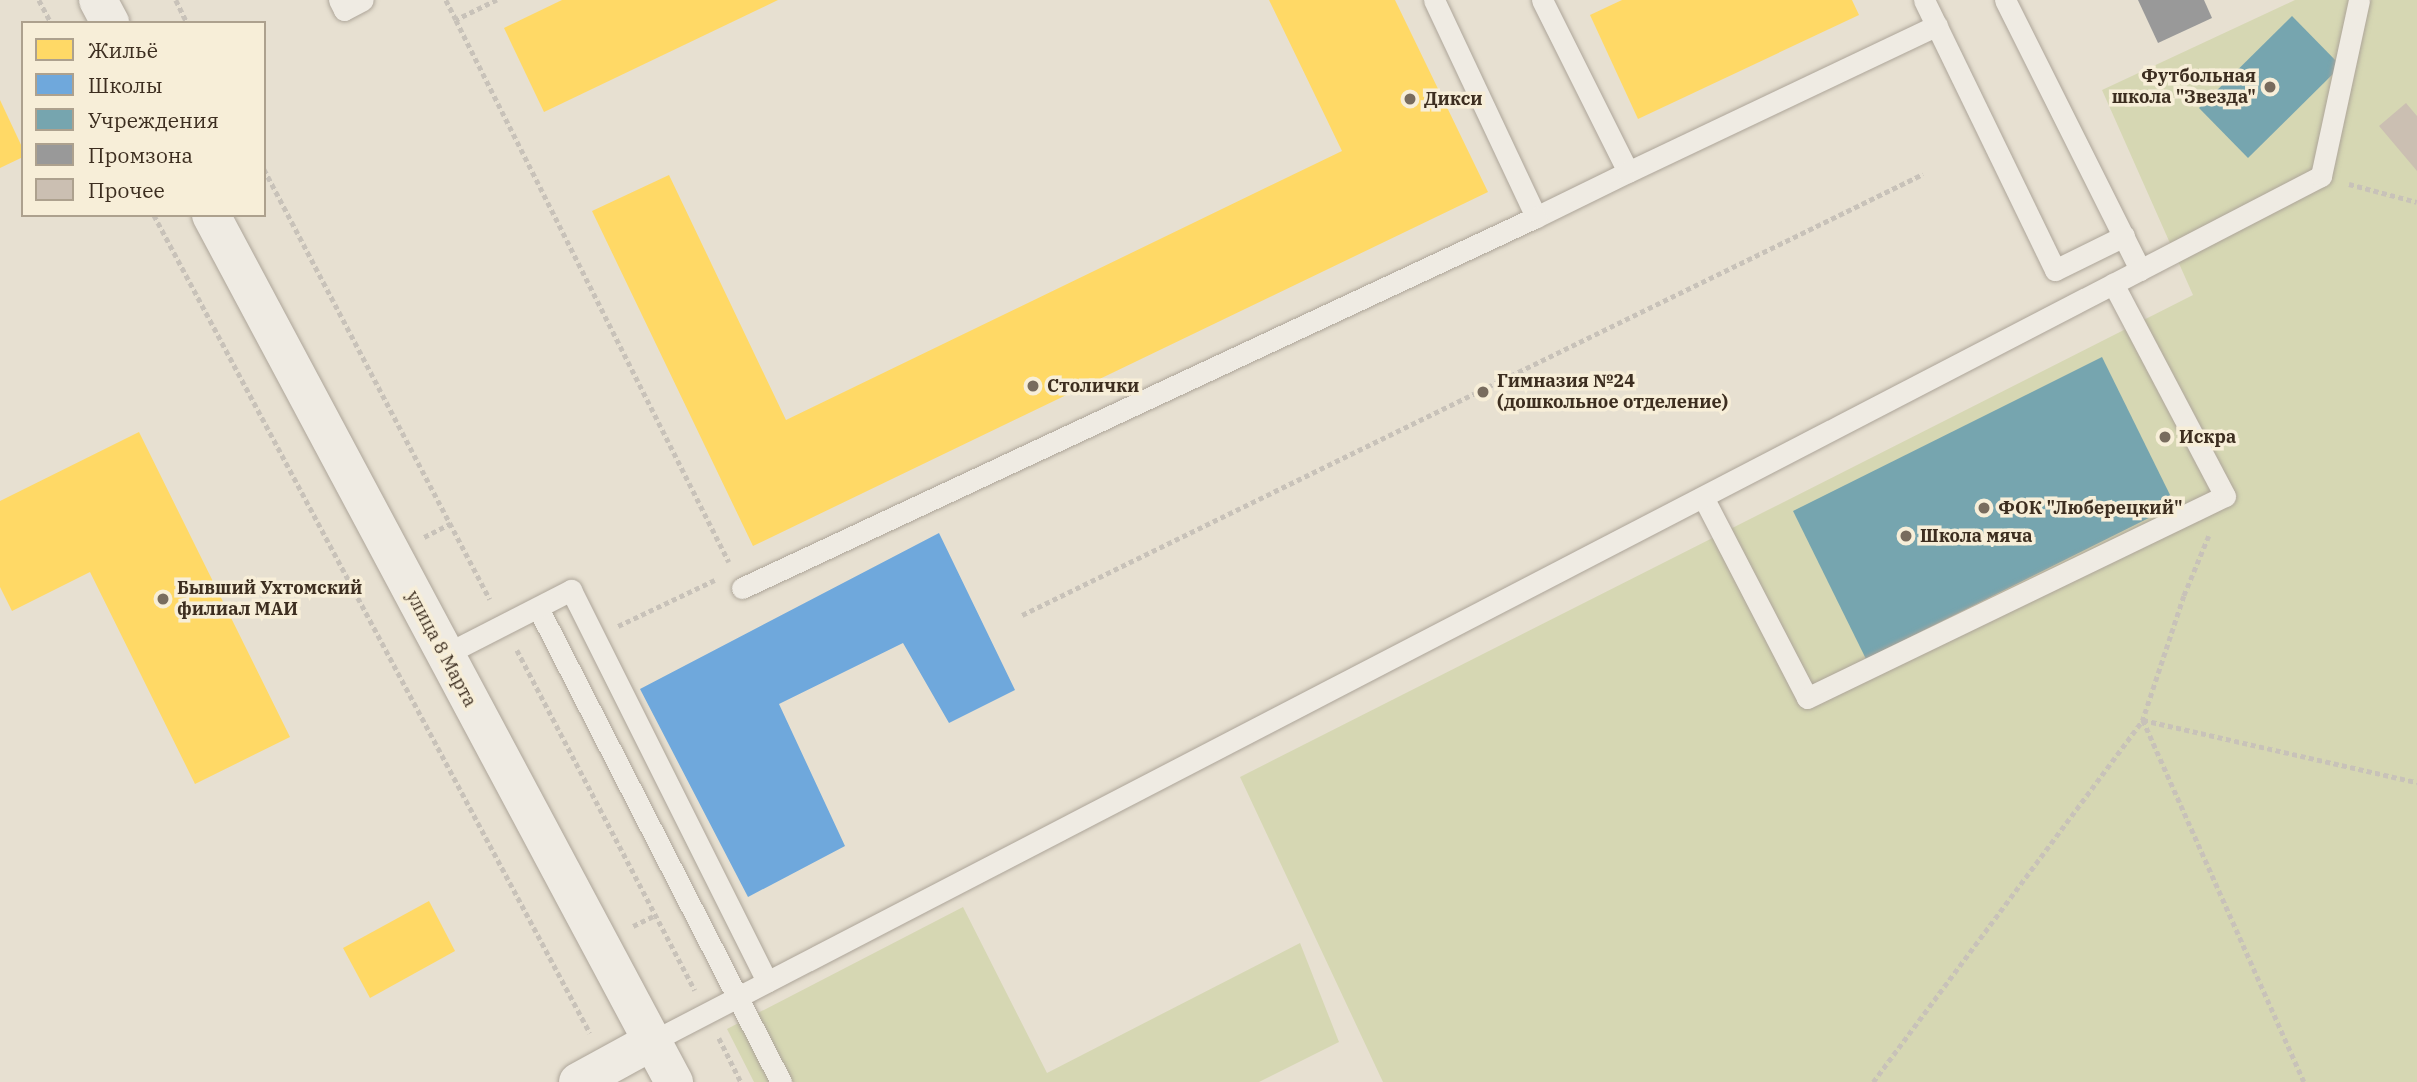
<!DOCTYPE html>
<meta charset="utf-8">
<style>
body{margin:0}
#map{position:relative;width:2417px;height:1082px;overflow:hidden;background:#e7e0d1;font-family:"IBM Plex Serif",serif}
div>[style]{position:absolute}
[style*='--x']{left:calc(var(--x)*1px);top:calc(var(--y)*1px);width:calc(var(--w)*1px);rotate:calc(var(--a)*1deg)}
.green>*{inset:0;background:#d6d7b3}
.homes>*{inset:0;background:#ffd966}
.schools>*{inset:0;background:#6fa8dc}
.public>*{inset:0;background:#76a5af}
.industry>*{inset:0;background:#999}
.building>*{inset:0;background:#cbbfb2}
.path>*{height:4.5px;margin-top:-2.25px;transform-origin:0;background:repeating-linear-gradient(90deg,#c8c2b9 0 5px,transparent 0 8.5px)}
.roads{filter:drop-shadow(0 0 2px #ada599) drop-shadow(0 0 2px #ada599)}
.lane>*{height:21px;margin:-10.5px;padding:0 10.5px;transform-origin:10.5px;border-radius:10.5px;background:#efebe3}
.street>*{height:38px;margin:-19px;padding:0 19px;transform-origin:19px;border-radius:19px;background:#efebe3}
.secondary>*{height:38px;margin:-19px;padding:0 19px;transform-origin:19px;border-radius:19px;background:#efebe3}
.dots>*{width:19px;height:19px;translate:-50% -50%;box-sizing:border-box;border:4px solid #f7eed8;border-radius:50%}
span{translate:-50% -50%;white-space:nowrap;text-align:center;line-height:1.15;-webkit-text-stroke:7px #f7eed8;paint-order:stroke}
.poi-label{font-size:18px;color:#3d2e20;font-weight:700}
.right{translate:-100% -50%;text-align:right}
.left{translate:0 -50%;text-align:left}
.street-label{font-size:18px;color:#3d2e20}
.legend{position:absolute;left:21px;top:21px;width:245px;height:196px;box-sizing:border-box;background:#f7eed8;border:2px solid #ada18e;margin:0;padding:9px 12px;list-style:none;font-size:21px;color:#3d2e20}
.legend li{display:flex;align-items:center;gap:14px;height:35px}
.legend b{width:35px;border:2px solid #ada18e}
</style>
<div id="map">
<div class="green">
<div style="clip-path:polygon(2295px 0,2417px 0,2417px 1082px,1383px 1082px,1240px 777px,2193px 295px,2102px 90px)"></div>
<div style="clip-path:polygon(963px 907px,1047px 1073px,1300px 943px,1339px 1042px,1259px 1082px,754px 1082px,727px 1029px)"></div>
</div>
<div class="homes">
<div style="clip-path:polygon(562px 0,778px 0,544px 112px,504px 28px)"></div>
<div style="clip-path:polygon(1269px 0,1395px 0,1488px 192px,753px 546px,592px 211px,669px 175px,786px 420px,1342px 151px)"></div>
<div style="clip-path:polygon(1622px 0,1852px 0,1859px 15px,1638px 119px,1590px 15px)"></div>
<div style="clip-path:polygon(0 100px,23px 149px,23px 157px,0 168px)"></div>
<div style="clip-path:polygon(139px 432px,290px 737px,195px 784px,90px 572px,12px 611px,0 587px,0 501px)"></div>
<div style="clip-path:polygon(429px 901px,455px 951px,370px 998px,343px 948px)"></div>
</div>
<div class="schools">
<div style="clip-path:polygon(939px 533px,1015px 690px,949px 723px,903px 643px,779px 704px,845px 846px,748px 897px,640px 689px)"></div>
</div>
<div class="public">
<div style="clip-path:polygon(2292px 16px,2341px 66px,2248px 158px,2199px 108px)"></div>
<div style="clip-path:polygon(2102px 357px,2175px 505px,1866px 659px,1793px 511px)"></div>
</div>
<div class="industry">
<div style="clip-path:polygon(2138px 0,2204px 0,2212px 18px,2158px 43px)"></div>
</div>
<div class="building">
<div style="clip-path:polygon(2406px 103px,2417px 116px,2417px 171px,2379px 126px)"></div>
</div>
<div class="path">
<div style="--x:39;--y:0;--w:26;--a:62"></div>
<div style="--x:176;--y:0;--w:25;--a:64"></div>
<div style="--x:446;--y:0;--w:22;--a:63"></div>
<div style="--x:497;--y:0;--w:46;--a:154"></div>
<div style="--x:456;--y:20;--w:607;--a:63.27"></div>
<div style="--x:264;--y:169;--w:486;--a:62.3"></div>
<div style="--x:2349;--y:184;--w:70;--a:14.8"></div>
<div style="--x:154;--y:215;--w:927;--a:61.94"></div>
<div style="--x:2209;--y:536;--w:65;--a:112.6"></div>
<div style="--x:2184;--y:596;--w:131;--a:108.3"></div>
<div style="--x:2143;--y:720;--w:281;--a:12.8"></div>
<div style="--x:424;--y:537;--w:30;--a:-27"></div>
<div style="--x:1022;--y:615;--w:1003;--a:-26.08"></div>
<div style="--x:618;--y:626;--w:107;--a:-25.4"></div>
<div style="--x:517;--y:650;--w:384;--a:62.4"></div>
<div style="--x:633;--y:926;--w:25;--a:-26"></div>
<div style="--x:719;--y:1038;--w:49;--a:63.4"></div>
<div style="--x:1873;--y:1082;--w:452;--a:-53.3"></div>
<div style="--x:2143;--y:720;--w:396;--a:66"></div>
</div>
<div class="roads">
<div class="lane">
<div style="--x:339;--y:0;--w:11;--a:63"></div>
<div style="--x:344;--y:10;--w:21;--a:-28"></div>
<div style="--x:1434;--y:0;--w:240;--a:64.8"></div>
<div style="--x:1536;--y:217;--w:102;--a:-26.1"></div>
<div style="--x:1542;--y:0;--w:192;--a:63.4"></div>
<div style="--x:1628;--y:172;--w:342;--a:-25.4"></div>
<div style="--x:1924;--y:0;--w:300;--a:64.1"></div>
<div style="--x:2055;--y:270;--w:77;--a:-26.2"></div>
<div style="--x:2005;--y:0;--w:302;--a:63.4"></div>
<div style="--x:1703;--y:497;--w:226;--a:62.6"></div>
<div style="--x:1807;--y:698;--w:464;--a:-25.8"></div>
<div style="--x:2225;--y:496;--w:240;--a:-117.8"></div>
<div style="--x:742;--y:588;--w:876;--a:-25.04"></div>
<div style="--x:538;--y:608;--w:533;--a:62.86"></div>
<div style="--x:444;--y:655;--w:143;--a:-27.1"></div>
<div style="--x:571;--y:590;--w:438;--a:63.4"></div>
<div style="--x:653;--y:1041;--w:1879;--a:-27.41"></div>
<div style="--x:2321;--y:176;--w:180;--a:-77.8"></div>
</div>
<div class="street">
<div style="--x:578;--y:1082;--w:85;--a:-28.7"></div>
</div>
<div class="secondary">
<div style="--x:98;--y:0;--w:26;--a:62"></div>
<div style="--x:211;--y:215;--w:983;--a:61.9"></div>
</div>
</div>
<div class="dots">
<div style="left:2270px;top:87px;background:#786c5e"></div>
<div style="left:1410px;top:99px;background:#786c5e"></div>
<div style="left:1033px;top:386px;background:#786c5e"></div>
<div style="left:1483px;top:392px;background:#786c5e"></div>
<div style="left:2165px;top:437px;background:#786c5e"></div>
<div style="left:1984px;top:508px;background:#786c5e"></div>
<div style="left:1906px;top:536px;background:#786c5e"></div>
<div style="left:163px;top:599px;background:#786c5e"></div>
</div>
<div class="poi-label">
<span class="right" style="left:2256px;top:87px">Футбольная<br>школа "Звезда"</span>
<span class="left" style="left:1424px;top:99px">Дикси</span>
<span class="left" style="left:1497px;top:392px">Гимназия №24<br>(дошкольное отделение)</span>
<span class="left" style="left:1047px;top:386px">Столички</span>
<span class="left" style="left:2179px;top:437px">Искра</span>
<span class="left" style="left:1998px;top:508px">ФОК "Люберецкий"</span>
<span class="left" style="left:1920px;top:536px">Школа мяча</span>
<span class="left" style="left:177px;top:599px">Бывший Ухтомский<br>филиал МАИ</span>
</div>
<div class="street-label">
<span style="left:441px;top:649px;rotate:62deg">улица 8 Марта</span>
</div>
<ul class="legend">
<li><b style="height:19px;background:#ffd966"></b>Жильё</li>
<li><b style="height:19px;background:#6fa8dc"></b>Школы</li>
<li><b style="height:19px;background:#76a5af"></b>Учреждения</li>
<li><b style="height:19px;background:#999"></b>Промзона</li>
<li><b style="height:19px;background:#cbbfb2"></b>Прочее</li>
</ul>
</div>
